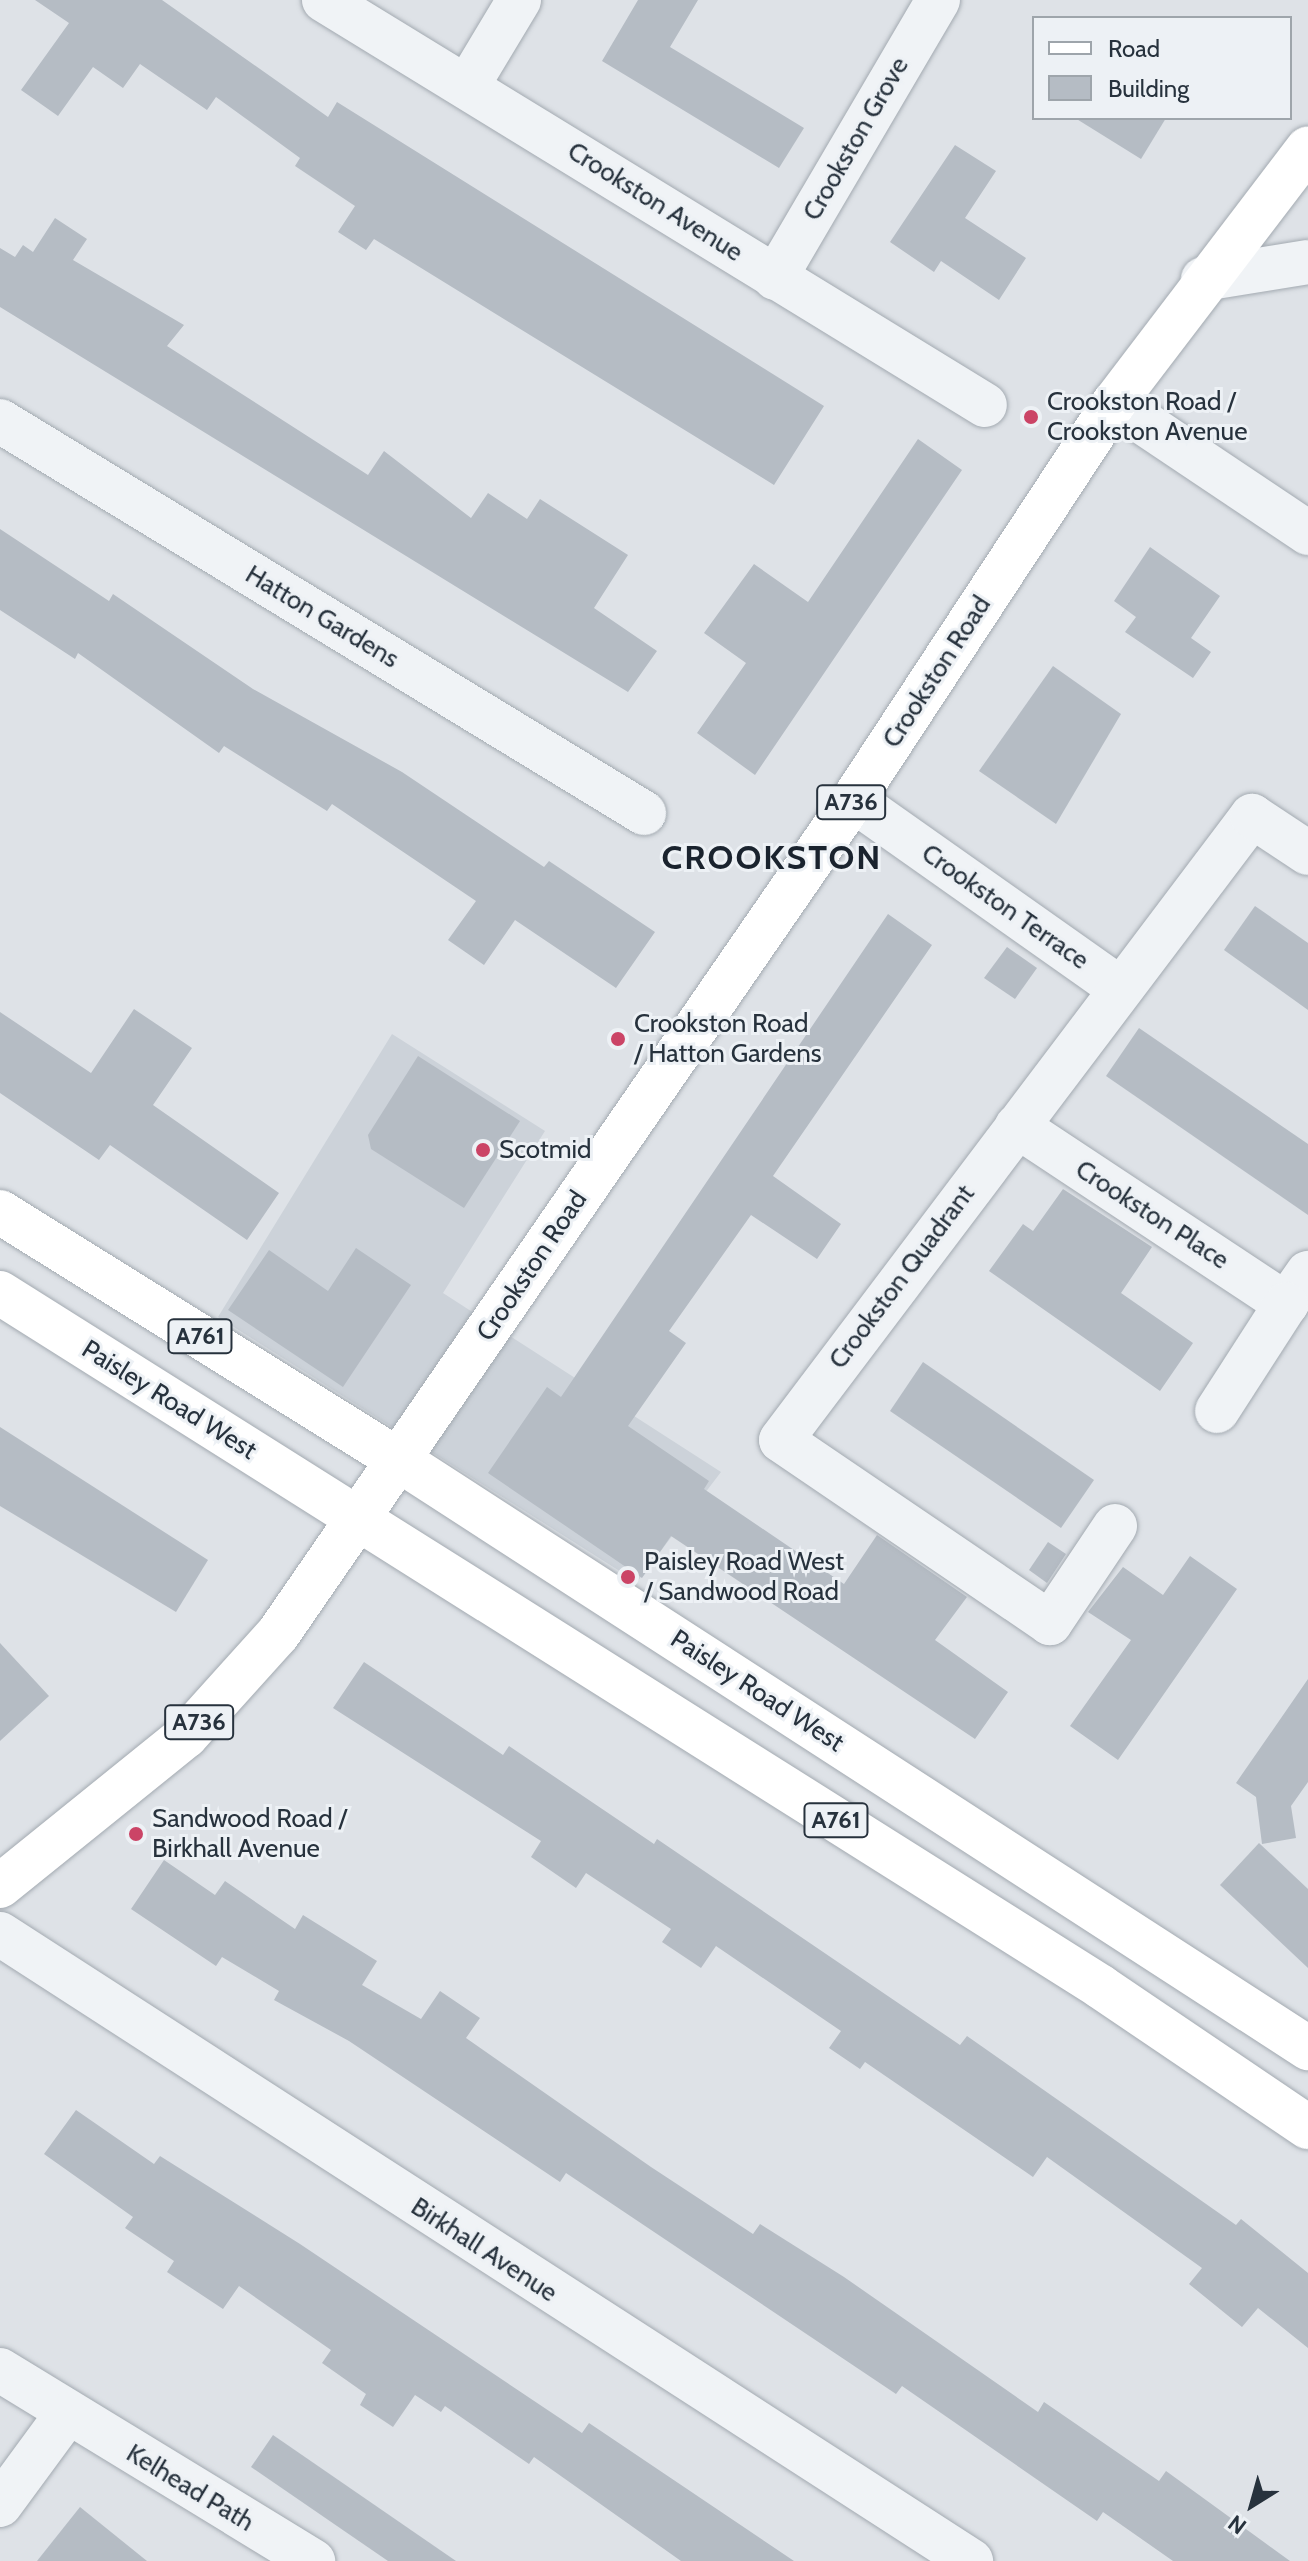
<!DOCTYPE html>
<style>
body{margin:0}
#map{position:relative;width:1308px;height:2561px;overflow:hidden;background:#dee2e7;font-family:Cabin,sans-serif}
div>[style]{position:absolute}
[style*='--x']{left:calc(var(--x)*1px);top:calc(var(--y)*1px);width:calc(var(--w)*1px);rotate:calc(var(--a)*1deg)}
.built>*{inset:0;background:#ccd2d9}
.building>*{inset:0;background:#b5bcc4}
.roads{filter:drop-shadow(0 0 2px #a3aab1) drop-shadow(0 0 2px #a3aab1)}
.street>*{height:44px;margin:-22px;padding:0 22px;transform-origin:22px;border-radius:22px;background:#f0f3f6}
.primary>*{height:44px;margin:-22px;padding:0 22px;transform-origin:22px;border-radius:22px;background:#fff}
.dots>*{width:22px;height:22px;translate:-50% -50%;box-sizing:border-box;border:4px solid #edf1f5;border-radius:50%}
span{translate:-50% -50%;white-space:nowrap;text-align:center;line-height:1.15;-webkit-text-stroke:6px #edf1f5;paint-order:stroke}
.shield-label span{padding:2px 6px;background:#edf1f5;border:2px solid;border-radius:6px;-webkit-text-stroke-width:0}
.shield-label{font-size:24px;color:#27323d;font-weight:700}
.street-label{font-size:26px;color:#27323d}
.poi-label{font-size:26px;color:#27323d}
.left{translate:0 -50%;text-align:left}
.district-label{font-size:34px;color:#1a232e;font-weight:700;letter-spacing:2px}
.legend{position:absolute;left:1032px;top:16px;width:260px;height:104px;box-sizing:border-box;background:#edf1f5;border:2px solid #9ea5ab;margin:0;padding:10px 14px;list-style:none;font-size:24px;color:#27323d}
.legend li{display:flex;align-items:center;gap:16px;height:40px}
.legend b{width:40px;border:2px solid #9ea5ab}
.north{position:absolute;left:1212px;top:2465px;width:80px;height:80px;-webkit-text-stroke:6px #edf1f5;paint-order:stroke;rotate:217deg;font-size:22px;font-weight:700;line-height:32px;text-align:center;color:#27323d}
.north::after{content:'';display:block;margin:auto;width:28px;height:36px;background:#27323d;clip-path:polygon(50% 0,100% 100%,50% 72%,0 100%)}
</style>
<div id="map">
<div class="built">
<div style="clip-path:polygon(392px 1034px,545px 1131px,443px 1293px,721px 1472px,637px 1582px,218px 1317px)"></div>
</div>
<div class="building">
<div style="clip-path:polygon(35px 0,162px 0,328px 117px,337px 102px,824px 406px,774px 485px,374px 239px,366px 250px,338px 232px,355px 206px,295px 166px,300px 158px,216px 97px,207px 110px,140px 64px,123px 88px,93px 67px,58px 116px,21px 90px,69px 23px)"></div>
<div style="clip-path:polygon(638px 0,698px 0,670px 47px,804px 128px,779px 168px,602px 61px)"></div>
<div style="clip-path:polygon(1075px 118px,1166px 118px,1141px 159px)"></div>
<div style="clip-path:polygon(955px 145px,996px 171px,965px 218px,1026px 258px,999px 300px,941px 261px,934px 272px,890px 242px)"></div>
<div style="clip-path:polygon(55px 218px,87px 239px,73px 260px,184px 325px,167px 346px,368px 475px,384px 451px,471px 518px,488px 493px,527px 519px,540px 499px,628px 555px,594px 608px,657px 651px,628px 692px,0 307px,0 248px,15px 257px,23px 245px,33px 252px)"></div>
<div style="clip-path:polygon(918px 439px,962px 470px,755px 775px,697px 733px,746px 663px,704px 633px,754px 564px,808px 602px)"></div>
<div style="clip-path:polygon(0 529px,109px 601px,113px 594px,253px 689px,402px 772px,544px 867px,549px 861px,655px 932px,616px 988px,515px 920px,484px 965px,448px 940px,476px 901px,332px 804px,327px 811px,224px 746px,219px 753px,78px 653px,75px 659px,0 610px)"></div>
<div style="clip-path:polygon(1150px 547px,1220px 596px,1191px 638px,1211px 652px,1193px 678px,1125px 632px,1136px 617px,1114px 601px)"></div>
<div style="clip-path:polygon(1053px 666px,1121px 714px,1056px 824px,979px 771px)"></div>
<div style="clip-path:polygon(1255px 906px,1308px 943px,1308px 1010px,1224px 950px)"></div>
<div style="clip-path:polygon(888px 914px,932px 945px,773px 1176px,841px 1224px,817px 1259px,751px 1215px,669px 1331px,686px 1343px,628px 1426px,709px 1481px,704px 1489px,844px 1584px,877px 1535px,967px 1597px,935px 1640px,1008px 1692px,975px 1739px,671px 1536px,642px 1578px,488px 1473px,547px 1387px,561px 1397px)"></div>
<div style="clip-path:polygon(1007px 947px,1037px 968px,1015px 999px,984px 978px)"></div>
<div style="clip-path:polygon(134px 1009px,192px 1048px,153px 1105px,279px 1193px,247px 1240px,110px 1145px,99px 1160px,0 1093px,0 1012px,91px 1073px)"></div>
<div style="clip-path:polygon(1139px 1028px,1308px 1144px,1308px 1215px,1106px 1076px)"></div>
<div style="clip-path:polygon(418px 1056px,520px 1121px,464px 1208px,371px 1149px,368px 1135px)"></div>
<div style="clip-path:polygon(1063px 1189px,1152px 1247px,1121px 1293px,1193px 1343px,1160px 1391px,989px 1271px,1023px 1224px,1033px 1231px)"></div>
<div style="clip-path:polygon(356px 1248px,411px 1285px,343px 1387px,228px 1310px,269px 1250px,328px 1291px)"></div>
<div style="clip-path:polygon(923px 1362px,1094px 1480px,1061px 1528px,890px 1411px)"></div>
<div style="clip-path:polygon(0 1427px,208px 1560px,176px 1612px,0 1506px)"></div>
<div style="clip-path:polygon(1048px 1542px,1066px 1554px,1047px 1583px,1029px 1570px)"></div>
<div style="clip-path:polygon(1190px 1556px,1237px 1589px,1118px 1760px,1070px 1726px,1131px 1640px,1088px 1612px,1123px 1567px,1163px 1595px)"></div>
<div style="clip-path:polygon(0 1643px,49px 1696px,0 1741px)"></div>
<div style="clip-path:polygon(364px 1662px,503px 1755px,509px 1746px,654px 1844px,657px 1839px,960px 2045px,967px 2036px,1236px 2225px,1241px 2219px,1308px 2273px,1308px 2348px,1258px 2308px,1242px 2327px,1189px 2284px,1202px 2268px,1047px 2157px,1033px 2177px,865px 2062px,860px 2069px,829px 2048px,841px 2031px,716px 1946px,701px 1968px,662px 1942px,671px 1929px,586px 1873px,576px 1888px,531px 1857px,541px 1841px,333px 1708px)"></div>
<div style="clip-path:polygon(1308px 1679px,1308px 1782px,1291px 1806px,1296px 1838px,1262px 1844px,1256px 1797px,1236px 1783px)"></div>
<div style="clip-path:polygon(1259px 1843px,1308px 1889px,1308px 1968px,1220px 1885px)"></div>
<div style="clip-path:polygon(164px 1860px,215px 1895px,225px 1881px,295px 1929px,303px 1915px,377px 1961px,362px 1985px,421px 2019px,440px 1991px,480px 2018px,466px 2038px,651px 2167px,753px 2234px,760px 2224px,844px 2277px,1038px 2412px,1044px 2402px,1159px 2481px,1166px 2471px,1290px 2561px,1173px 2561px,1103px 2512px,1097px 2521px,902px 2386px,896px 2394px,566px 2173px,560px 2182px,349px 2041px,274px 2000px,279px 1991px,222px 1957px,216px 1966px,131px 1909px)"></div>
<div style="clip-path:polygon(76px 2110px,154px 2164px,160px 2156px,300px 2244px,582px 2433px,589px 2423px,794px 2561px,681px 2561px,534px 2457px,529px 2464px,445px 2406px,441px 2412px,415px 2395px,393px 2427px,360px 2405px,366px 2394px,322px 2363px,331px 2350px,239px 2286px,223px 2309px,167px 2272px,174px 2261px,125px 2228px,133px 2217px,44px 2154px)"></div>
<div style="clip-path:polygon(273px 2435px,456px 2561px,388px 2561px,251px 2467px)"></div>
<div style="clip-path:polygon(80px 2507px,147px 2561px,37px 2561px)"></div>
</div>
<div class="roads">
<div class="street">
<div style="--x:324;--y:0;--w:775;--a:31.5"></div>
<div style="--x:468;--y:85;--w:99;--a:-59"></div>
<div style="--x:775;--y:278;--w:322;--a:-59.6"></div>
<div style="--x:1203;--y:279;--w:106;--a:-9.2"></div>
<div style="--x:1114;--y:403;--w:234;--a:33.8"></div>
<div style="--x:0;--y:421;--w:754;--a:31.33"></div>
<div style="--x:853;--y:800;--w:324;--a:35.2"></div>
<div style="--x:1017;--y:1126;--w:323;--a:33.5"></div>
<div style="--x:1286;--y:1304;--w:38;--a:-55"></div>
<div style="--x:1217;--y:1411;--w:127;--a:-57.2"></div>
<div style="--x:1115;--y:1526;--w:117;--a:123.8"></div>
<div style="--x:1050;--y:1623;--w:325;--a:-145.8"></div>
<div style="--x:781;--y:1440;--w:782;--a:-52.95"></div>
<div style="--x:1252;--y:816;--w:67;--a:33.5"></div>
<div style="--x:0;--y:1934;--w:1156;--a:32.85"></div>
<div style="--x:0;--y:2370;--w:367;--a:31.4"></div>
<div style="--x:0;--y:2505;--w:112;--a:-53.7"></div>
</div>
<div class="primary">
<div style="--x:0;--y:1212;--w:470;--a:31.9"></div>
<div style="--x:399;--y:1460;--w:1083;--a:32.9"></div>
<div style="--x:0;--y:1293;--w:1301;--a:32.22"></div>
<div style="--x:1101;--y:1987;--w:250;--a:34.1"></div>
<div style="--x:0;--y:1886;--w:239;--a:-38.9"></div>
<div style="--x:186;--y:1736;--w:137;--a:-48"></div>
<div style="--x:278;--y:1634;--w:1013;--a:-55.42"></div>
<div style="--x:853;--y:800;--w:475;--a:-56.7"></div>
<div style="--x:1114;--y:403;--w:320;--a:-52.7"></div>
</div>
</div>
<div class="dots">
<div style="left:1031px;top:417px;background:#cb4466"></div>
<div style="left:618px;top:1039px;background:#cb4466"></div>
<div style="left:483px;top:1150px;background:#cb4466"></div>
<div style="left:628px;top:1577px;background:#cb4466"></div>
<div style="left:136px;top:1834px;background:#cb4466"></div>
</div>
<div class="shield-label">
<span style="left:851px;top:802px">A736</span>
<span style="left:200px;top:1336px">A761</span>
<span style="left:199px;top:1722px">A736</span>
<span style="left:836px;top:1820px">A761</span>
</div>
<div class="street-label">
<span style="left:856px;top:139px;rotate:-60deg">Crookston Grove</span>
<span style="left:655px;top:202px;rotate:32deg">Crookston Avenue</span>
<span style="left:322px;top:617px;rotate:31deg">Hatton Gardens</span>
<span style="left:937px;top:672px;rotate:-57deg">Crookston Road</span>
<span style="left:1005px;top:907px;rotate:35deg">Crookston Terrace</span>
<span style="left:1152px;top:1215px;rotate:33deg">Crookston Place</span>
<span style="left:532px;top:1266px;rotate:-56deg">Crookston Road</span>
<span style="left:902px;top:1277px;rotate:-53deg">Crookston Quadrant</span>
<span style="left:169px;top:1400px;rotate:32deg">Paisley Road West</span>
<span style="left:757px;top:1691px;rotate:33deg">Paisley Road West</span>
<span style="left:484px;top:2250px;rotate:33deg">Birkhall Avenue</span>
<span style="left:190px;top:2488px;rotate:31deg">Kelhead Path</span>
</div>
<div class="poi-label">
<span class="left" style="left:1047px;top:417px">Crookston Road /<br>Crookston Avenue</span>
<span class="left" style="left:634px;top:1039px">Crookston Road<br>/ Hatton Gardens</span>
<span class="left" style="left:499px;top:1150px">Scotmid</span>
<span class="left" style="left:644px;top:1577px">Paisley Road West<br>/ Sandwood Road</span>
<span class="left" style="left:152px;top:1834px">Sandwood Road /<br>Birkhall Avenue</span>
</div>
<div class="district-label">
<span style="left:772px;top:858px">CROOKSTON</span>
</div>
<ul class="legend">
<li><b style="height:10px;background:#fff"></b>Road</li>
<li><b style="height:22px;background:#b5bcc4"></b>Building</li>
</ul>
<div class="north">N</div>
</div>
